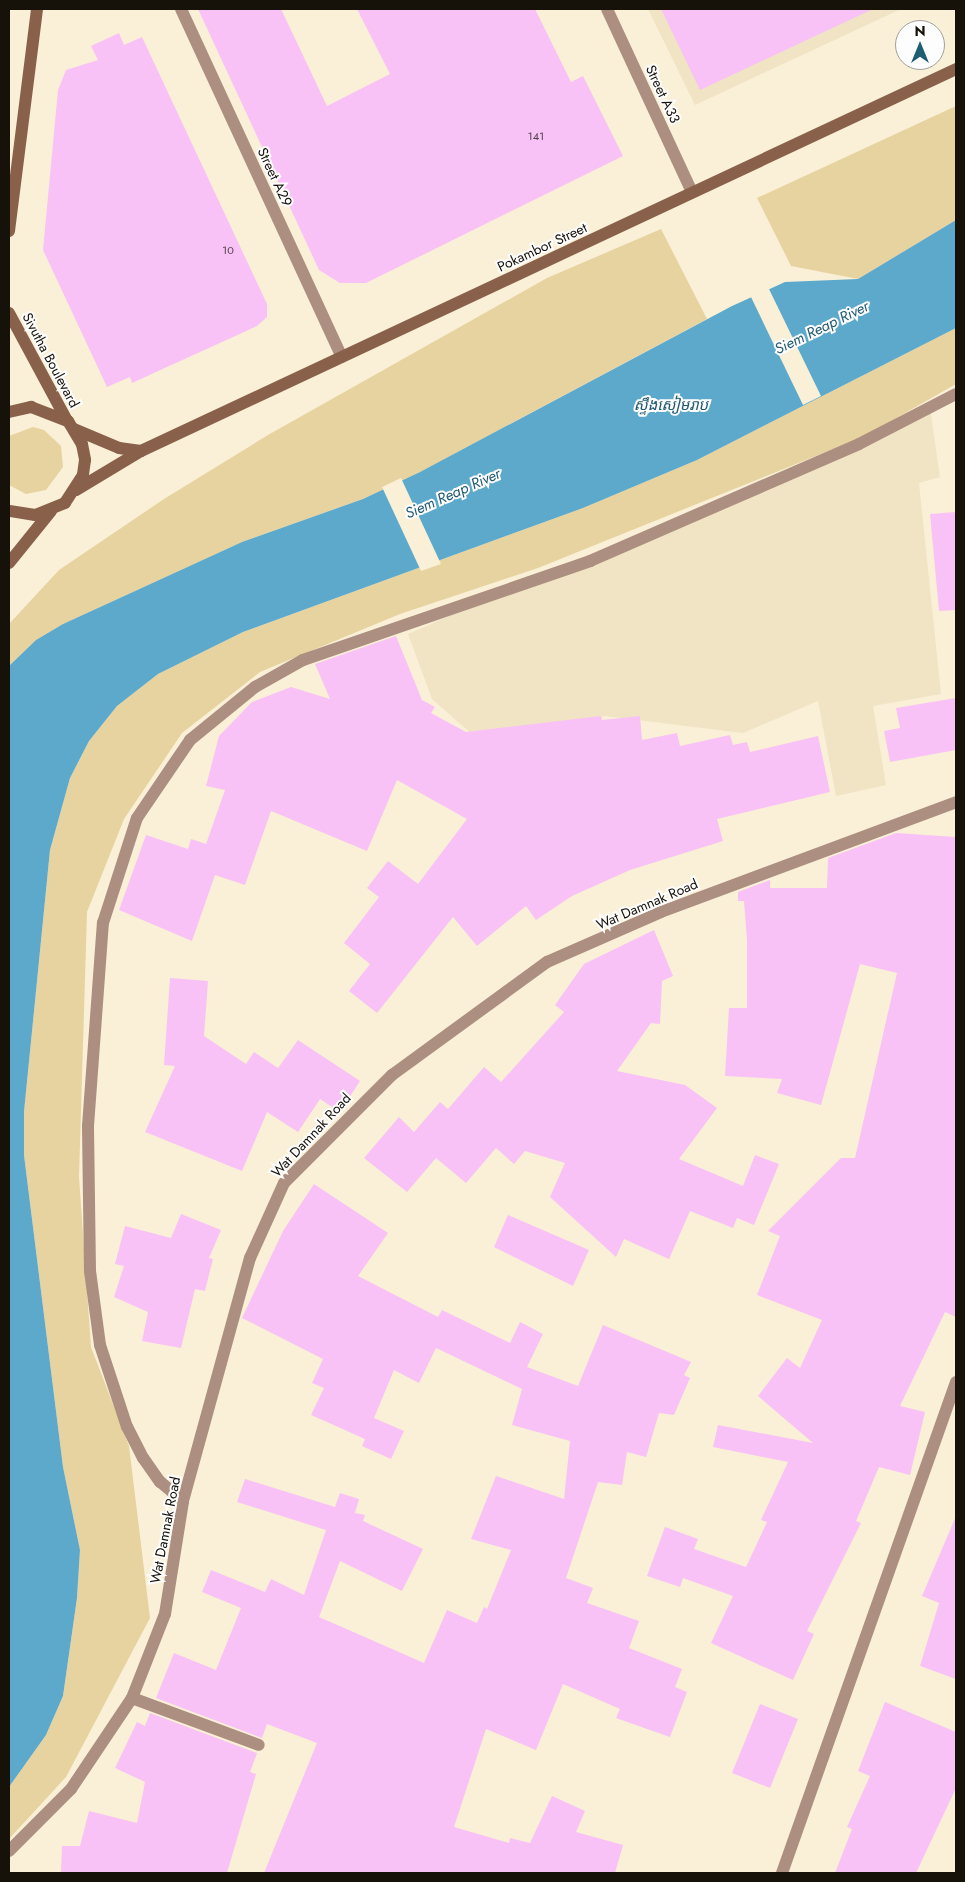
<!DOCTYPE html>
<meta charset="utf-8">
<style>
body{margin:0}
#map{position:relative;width:965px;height:1882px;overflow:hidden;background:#f9f0d7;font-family:Jost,"Noto Sans Khmer",sans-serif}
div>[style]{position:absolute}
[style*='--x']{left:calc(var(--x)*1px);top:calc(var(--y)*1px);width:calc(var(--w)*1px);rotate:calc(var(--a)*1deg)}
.built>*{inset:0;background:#f0e4c4}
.green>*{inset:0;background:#e7d39f}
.water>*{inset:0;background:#5da9cc}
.pier>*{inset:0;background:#f9f0d7}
.building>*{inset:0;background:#f8c2f6}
.minor>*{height:12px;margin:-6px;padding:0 6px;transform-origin:6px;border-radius:6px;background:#ac8f80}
.secondary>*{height:12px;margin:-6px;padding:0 6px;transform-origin:6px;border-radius:6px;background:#89614b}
span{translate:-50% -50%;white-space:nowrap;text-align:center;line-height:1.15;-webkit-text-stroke:4px #fdfdfd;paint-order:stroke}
.number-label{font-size:11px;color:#4e3e45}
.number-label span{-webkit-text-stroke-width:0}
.street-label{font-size:14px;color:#16120a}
.water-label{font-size:15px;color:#205a74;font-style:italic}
.frame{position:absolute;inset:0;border:10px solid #16120a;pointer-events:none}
.north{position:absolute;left:895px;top:20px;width:50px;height:50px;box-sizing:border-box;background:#fdfdfd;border:1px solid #a19f9c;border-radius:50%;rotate:0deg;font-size:14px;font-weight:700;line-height:20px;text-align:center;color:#16120a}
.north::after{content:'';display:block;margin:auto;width:18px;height:22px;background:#1d5e73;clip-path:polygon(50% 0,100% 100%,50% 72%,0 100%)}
</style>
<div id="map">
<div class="built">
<div style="clip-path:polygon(648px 9px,901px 9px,695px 105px)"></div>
<div style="clip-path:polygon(930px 408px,940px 477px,919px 483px,941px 694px,873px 706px,886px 785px,836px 796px,818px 701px,743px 733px,605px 716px,474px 736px,432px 699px,408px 634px)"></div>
</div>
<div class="green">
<div style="clip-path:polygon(956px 106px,956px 220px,858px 279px,791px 266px,757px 198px)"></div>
<div style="clip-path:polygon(661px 229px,707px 319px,420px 472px,363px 499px,242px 542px,63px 624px,36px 640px,9px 666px,9px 624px,59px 570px,164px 499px,268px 435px,547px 278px)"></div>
<div style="clip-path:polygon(956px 328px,956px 384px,863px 437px,538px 568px,400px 614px,260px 672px,182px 733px,124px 819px,87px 912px,79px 1177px,91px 1347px,129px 1446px,150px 1618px,66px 1777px,9px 1839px,9px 1787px,46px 1735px,63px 1696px,77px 1598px,80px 1550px,63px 1467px,24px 1155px,24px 1112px,50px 850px,70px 778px,89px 741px,117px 706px,158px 674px,243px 632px,583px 508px,697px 460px)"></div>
<div style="clip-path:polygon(33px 427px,44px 430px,61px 446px,63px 467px,46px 490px,26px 494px,9px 485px,9px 436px)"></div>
</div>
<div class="water">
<div style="clip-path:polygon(956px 220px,956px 328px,697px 460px,583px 508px,243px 632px,158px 674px,117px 706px,89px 741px,70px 778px,50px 850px,24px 1112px,24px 1155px,63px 1467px,80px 1550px,77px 1598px,63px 1696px,46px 1735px,9px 1787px,9px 666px,36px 640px,63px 624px,242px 542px,363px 499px,420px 472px,732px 306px,785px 282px,858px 279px)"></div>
</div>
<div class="pier">
<div style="clip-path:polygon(768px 287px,821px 396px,803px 405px,750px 295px)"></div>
<div style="clip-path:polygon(401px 478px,441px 564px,421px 571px,382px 487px)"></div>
</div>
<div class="building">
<div style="clip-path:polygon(198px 9px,281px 9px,327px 106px,390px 74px,357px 9px,535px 9px,571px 82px,583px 76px,623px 156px,366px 283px,340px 283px,319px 270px)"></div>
<div style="clip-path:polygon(661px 9px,873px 9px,700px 90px)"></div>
<div style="clip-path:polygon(119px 33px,124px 45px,142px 37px,267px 304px,267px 317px,257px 326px,132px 383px,130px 377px,107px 387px,43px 250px,58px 90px,66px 70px,98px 60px,91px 46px)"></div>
<div style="clip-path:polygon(956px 512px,956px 610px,939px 611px,930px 514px)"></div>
<div style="clip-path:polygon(396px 636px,422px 700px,435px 707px,431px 713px,466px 732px,601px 716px,602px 720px,640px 716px,642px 740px,677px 733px,680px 746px,730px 735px,733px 745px,747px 742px,750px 752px,818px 736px,830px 792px,717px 819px,723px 841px,630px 870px,572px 896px,536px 920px,526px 906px,477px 946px,453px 917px,377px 1013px,349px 991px,370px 964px,344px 943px,379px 897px,367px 888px,388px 861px,418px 884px,467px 819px,397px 780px,367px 851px,271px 811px,245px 885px,215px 875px,192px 941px,119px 910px,146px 835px,188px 849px,191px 839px,206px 844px,225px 790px,206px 786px,219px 736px,252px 702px,291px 687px,330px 699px,315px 664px)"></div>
<div style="clip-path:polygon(956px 698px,956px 750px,890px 762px,884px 731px,900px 728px,896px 708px)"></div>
<div style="clip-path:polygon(896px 833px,956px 837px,956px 1317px,945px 1312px,900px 1406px,925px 1412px,910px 1475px,879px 1467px,856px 1521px,861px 1523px,807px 1631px,814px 1634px,793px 1680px,711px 1643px,733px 1596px,683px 1578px,680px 1587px,647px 1576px,665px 1527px,698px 1539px,694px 1549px,746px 1567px,767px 1522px,761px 1520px,788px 1462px,713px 1447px,718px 1425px,813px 1443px,758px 1396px,787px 1358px,800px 1368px,822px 1320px,757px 1295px,780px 1236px,768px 1231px,841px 1158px,855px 1158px,897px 973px,860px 964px,821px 1105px,777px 1093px,782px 1079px,725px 1076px,729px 1008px,747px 1008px,747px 940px,744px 901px,738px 901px,738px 892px,770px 880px,770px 888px,827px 888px,828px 858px)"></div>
<div style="clip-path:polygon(654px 930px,673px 976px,662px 981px,660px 1024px,651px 1023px,617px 1071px,685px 1085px,717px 1108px,679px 1159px,743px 1186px,755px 1155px,779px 1164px,754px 1225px,737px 1218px,733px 1228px,690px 1211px,669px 1259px,624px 1239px,616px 1257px,550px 1197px,565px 1163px,525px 1151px,514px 1164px,496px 1148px,466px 1183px,436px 1158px,407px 1192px,364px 1158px,399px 1117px,414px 1132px,440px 1102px,448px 1109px,484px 1067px,501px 1082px,564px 1012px,555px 1005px,584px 964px)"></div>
<div style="clip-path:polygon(170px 978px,208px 981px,204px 1036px,246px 1064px,254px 1052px,278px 1068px,298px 1040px,360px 1081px,340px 1112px,320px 1099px,298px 1132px,267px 1112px,242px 1171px,145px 1132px,175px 1066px,164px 1065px)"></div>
<div style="clip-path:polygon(314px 1184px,388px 1233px,358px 1276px,438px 1317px,442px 1310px,510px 1343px,520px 1322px,543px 1334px,527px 1367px,578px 1386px,603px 1325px,691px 1362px,684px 1375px,690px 1378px,674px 1415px,659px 1413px,646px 1457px,627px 1452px,622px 1485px,598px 1482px,566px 1578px,593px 1588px,587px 1603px,639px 1621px,629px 1648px,682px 1669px,675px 1687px,687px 1692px,670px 1737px,616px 1718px,620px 1709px,563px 1684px,536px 1750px,486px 1729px,454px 1827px,509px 1843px,510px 1838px,530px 1843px,552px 1796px,585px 1811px,576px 1832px,623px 1845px,615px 1873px,264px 1873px,317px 1743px,267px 1724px,262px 1738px,156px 1698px,174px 1653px,216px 1670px,241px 1608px,202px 1592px,211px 1570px,265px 1592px,271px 1579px,304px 1595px,326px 1530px,237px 1502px,245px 1479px,335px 1507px,340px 1493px,359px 1499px,355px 1513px,365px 1515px,363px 1521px,423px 1549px,402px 1591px,340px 1561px,319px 1617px,424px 1663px,447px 1610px,477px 1623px,484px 1607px,487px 1609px,511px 1550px,471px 1539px,496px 1476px,564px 1499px,570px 1441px,512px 1425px,522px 1389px,436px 1348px,419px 1383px,394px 1370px,374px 1418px,404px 1431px,391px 1459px,362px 1446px,365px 1439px,311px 1415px,324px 1388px,312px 1383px,323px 1359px,242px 1318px,283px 1231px)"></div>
<div style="clip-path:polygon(181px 1214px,221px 1230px,209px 1258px,213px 1259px,205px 1291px,195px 1289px,181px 1348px,142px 1341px,148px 1312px,114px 1297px,124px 1266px,115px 1264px,125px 1226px,171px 1238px)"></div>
<div style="clip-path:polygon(508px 1215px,589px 1250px,573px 1286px,494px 1247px)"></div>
<div style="clip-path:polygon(956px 1516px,956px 1679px,920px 1666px,939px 1603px,922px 1596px)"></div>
<div style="clip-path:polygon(885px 1702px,956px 1732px,956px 1788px,916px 1873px,835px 1873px,852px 1829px,847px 1827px,870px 1776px,858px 1771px)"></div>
<div style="clip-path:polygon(760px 1704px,798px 1719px,770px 1788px,732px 1773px)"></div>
<div style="clip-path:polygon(150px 1713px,257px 1753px,250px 1772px,256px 1774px,227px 1873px,61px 1873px,62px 1846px,80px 1846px,89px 1811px,137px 1823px,145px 1782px,115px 1768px,137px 1722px,145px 1726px)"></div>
</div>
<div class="minor">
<div style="--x:181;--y:9;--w:383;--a:65.2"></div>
<div style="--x:607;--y:9;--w:202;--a:65.1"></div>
<div style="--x:183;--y:1501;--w:30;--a:-140"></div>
<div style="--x:160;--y:1482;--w:29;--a:-125"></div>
<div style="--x:143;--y:1458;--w:35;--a:-117"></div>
<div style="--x:127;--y:1427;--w:86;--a:-108.2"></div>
<div style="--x:100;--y:1345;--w:75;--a:-97.7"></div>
<div style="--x:90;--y:1271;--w:145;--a:-90.8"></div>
<div style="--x:88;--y:1126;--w:204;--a:-85.8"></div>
<div style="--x:103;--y:923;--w:110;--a:-72.1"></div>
<div style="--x:137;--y:818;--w:94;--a:-55.8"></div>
<div style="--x:190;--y:740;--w:84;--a:-39.2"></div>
<div style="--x:255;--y:687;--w:55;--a:-29.4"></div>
<div style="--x:303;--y:660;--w:304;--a:-19"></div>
<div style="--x:590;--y:561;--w:293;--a:-23.5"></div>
<div style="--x:859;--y:444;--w:109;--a:-27.3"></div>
<div style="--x:132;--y:1698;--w:135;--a:20.3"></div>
<div style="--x:9;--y:1851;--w:88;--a:-45"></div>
<div style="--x:71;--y:1789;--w:110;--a:-56.2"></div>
<div style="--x:132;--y:1698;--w:90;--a:-68.6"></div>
<div style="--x:165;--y:1614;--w:114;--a:-80.9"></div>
<div style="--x:183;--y:1501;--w:252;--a:-74.6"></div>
<div style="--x:250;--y:1258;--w:82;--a:-65.6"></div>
<div style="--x:284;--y:1183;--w:153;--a:-45"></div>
<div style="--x:392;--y:1075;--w:192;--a:-36.1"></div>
<div style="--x:547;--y:962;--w:124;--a:-23.7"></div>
<div style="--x:661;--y:912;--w:315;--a:-20.4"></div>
<div style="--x:782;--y:1873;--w:521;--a:-70.49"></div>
</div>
<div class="secondary">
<div style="--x:9;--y:231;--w:224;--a:-82.8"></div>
<div style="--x:9;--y:313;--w:120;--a:61.7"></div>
<div style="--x:9;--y:412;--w:23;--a:-13"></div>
<div style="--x:31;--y:407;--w:40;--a:21"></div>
<div style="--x:68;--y:421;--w:27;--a:59"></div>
<div style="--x:82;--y:444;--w:16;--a:79"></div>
<div style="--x:85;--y:460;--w:15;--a:98"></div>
<div style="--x:83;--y:475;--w:33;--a:123"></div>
<div style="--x:65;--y:503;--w:32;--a:158"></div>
<div style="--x:35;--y:515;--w:26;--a:-171"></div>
<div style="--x:74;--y:429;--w:49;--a:22.9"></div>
<div style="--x:119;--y:448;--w:22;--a:8"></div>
<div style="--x:76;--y:490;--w:76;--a:-31"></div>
<div style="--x:141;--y:451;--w:900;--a:-25.11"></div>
<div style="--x:9;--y:563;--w:67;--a:-51.1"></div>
</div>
<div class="number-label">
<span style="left:536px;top:136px">141</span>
<span style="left:228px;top:250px">10</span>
</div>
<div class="street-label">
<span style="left:663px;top:94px;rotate:65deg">Street A33</span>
<span style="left:275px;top:177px;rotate:65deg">Street A29</span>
<span style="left:542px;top:247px;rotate:-25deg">Pokambor Street</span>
<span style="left:51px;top:360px;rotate:62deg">Sivutha Boulevard</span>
<span style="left:647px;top:904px;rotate:-23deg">Wat Damnak Road</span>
<span style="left:311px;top:1135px;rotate:-47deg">Wat Damnak Road</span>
<span style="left:165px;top:1530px;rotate:-79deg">Wat Damnak Road</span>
</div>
<div class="water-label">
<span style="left:822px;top:328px;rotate:-26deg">Siem Reap River</span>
<span style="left:671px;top:406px">ស្ទឹងសៀមរាប</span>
<span style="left:453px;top:494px;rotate:-24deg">Siem Reap River</span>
</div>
<div class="frame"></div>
<div class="north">N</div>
</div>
